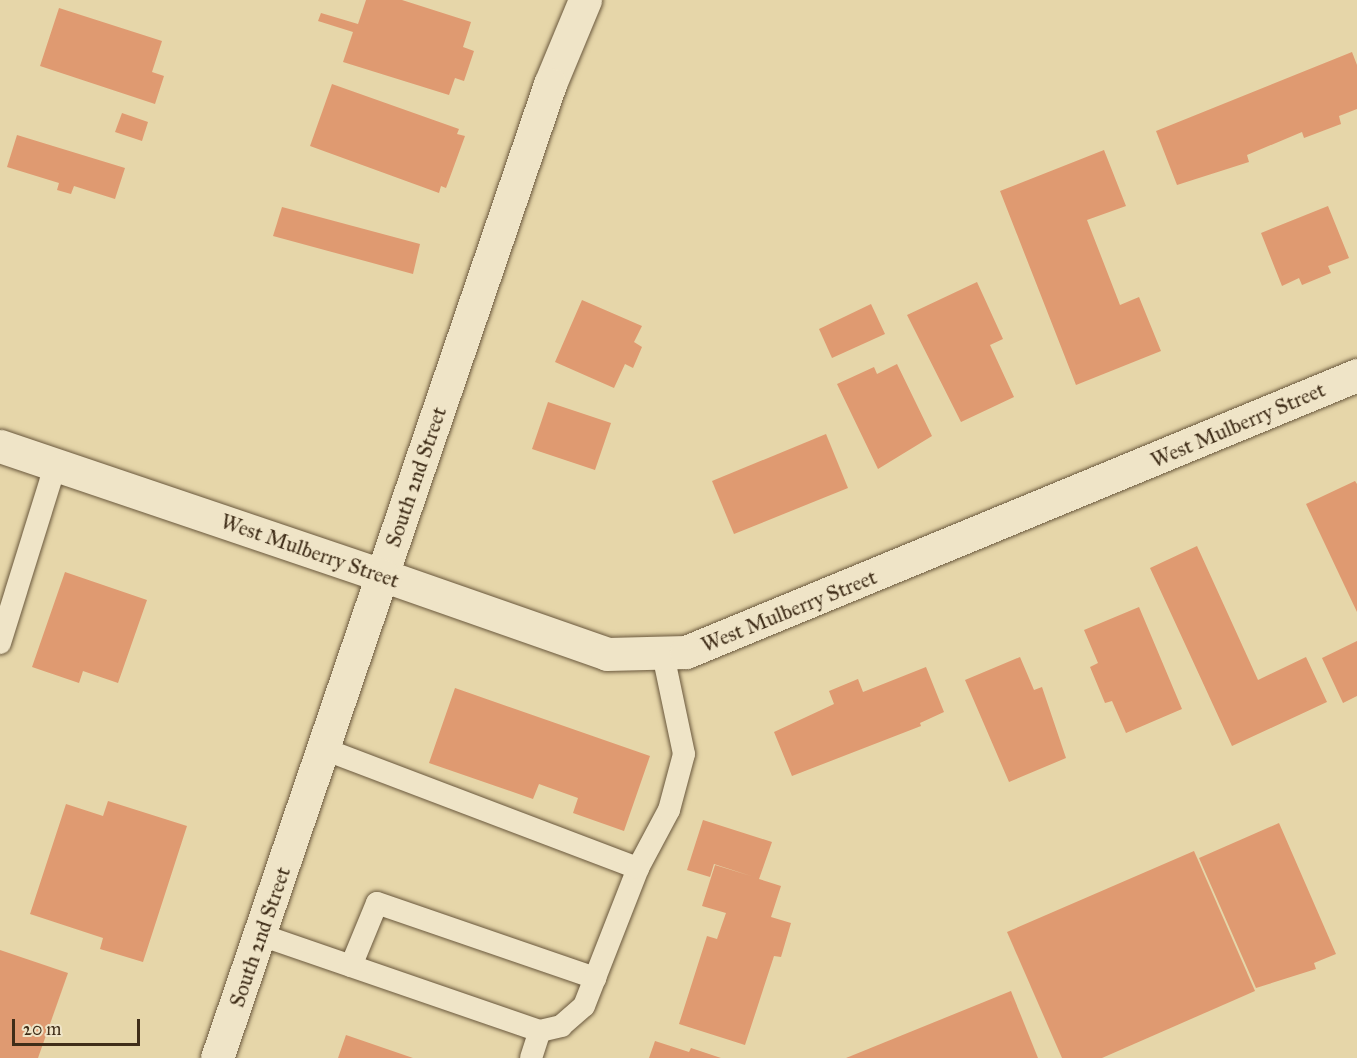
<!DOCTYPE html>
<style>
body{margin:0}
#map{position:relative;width:1357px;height:1058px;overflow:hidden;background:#e6d6a9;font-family:"IM FELL Great Primer",serif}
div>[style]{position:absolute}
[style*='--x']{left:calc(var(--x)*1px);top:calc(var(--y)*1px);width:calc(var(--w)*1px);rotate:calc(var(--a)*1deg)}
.building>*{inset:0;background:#df9a71}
.roads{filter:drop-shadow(0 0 2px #6a583d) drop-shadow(0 0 2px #6a583d)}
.service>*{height:22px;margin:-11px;padding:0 11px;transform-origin:11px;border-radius:11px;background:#efe4c7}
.minor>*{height:33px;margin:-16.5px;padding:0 16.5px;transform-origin:16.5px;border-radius:16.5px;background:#efe4c7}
.tertiary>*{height:33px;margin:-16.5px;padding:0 16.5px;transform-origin:16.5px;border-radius:16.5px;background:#efe4c7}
span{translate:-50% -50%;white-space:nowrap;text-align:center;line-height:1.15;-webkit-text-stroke:6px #efe4c7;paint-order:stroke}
.street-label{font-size:21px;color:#402e19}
.scale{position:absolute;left:12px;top:1019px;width:128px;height:27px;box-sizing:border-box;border:3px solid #402e19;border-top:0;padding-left:8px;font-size:18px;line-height:21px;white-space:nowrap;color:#402e19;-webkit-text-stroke:4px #efe4c7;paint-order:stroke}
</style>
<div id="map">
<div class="building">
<div style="clip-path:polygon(366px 0,402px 0,471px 22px,463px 47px,474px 51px,464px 81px,455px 78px,449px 95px,343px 62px,353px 32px,318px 21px,321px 13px,358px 24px)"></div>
<div style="clip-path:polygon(59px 8px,162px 41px,152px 72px,164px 76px,155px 104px,40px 66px)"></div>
<div style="clip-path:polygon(1352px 52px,1357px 65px,1357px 109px,1339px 116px,1341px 124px,1304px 138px,1302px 132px,1247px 155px,1249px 162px,1177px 185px,1156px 131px)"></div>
<div style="clip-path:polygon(332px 84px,459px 129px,457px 134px,465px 136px,446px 188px,441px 186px,439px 193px,310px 146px)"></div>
<div style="clip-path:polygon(122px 113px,148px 122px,142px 141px,115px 132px)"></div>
<div style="clip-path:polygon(17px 135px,125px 168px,115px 199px,74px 186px,71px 194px,57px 190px,59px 183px,7px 167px)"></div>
<div style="clip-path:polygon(1104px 150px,1126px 206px,1087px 220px,1120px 305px,1139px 297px,1161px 351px,1076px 385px,1000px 191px)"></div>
<div style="clip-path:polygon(1328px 206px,1349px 258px,1328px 266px,1331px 273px,1302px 285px,1299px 278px,1282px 286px,1261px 233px)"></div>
<div style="clip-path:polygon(282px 207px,420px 244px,413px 274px,273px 236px)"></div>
<div style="clip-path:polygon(977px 282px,1003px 339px,990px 345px,1014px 397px,961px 422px,907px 315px)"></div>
<div style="clip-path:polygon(582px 300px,642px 326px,634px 342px,642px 347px,633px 368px,625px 364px,614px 388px,555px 362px)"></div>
<div style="clip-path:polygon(871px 304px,885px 334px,832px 358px,819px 329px)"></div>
<div style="clip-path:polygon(897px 364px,932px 436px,878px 469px,837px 384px,874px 367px,877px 374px)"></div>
<div style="clip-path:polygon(548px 402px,611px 423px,595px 470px,532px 449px)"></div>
<div style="clip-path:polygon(826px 434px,848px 488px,734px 534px,712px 481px)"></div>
<div style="clip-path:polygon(1355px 481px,1357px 484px,1357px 612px,1306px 504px)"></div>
<div style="clip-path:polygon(1197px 546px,1258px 680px,1306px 657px,1327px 702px,1232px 746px,1150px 568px)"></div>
<div style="clip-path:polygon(65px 572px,147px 600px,118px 683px,83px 671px,79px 683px,32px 667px)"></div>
<div style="clip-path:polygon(1139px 607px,1182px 709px,1126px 733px,1112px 701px,1105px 703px,1090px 667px,1098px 663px,1084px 630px)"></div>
<div style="clip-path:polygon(1357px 641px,1357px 696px,1343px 703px,1322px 658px)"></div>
<div style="clip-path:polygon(1020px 657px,1034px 690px,1042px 687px,1066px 758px,1009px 782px,965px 680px)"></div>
<div style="clip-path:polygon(926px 667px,944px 712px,920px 723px,921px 726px,792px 776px,774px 732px,834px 704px,829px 691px,858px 679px,863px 692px)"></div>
<div style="clip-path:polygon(455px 688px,650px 756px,624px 831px,573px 813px,578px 798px,539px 784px,533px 799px,429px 763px)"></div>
<div style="clip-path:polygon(108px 801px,187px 826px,143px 962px,100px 949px,103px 938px,30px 914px,66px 804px,103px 816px)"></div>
<div style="clip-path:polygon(703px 820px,772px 842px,759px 879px,781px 886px,771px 917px,791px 923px,781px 957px,774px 956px,745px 1045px,679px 1024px,707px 936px,717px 939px,726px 913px,702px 906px,715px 865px,751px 876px,714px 864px,710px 877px,687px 870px)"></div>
<div style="clip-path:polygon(1279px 823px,1336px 954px,1314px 963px,1316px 969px,1256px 988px,1199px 858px)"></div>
<div style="clip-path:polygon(1194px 851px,1255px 991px,1102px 1058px,1062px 1058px,1007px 932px)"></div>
<div style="clip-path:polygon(0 950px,68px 973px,38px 1058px,0 1058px)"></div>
<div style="clip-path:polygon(1011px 991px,1038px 1058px,846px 1058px)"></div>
<div style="clip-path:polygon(346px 1035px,413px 1058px,338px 1058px)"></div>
<div style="clip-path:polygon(655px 1041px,689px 1052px,691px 1048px,721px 1058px,649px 1058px)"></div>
</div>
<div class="roads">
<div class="service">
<div style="--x:0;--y:643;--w:185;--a:-72.7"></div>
<div style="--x:324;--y:749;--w:336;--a:20.8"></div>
<div style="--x:261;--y:935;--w:295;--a:19"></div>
<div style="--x:351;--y:966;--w:68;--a:-67.6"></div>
<div style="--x:377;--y:903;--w:231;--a:19"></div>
<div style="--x:531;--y:1058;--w:28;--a:-72"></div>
<div style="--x:540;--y:1031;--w:22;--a:-13"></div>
<div style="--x:561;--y:1026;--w:30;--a:-41"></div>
<div style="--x:584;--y:1006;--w:148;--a:-68.6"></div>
<div style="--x:638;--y:868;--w:66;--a:-61.9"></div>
<div style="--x:669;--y:810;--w:58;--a:-75"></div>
<div style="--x:684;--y:754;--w:102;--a:-101.9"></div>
</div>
<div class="minor">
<div style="--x:585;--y:0;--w:91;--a:112.6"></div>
<div style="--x:550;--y:84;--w:519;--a:108.89"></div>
<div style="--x:382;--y:575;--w:238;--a:19.3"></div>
<div style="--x:607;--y:654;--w:79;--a:-1.5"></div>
<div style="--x:686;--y:652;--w:726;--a:-22.43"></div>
</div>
<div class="tertiary">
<div style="--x:0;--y:446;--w:403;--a:18.7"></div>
<div style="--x:382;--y:575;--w:510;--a:108.86"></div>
</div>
</div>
<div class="street-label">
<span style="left:1238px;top:425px;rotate:-23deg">West Mulberry Street</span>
<span style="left:416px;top:477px;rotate:-71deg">South 2nd Street</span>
<span style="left:310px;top:551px;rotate:19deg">West Mulberry Street</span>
<span style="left:789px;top:611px;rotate:-22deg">West Mulberry Street</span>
<span style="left:260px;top:937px;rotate:-71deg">South 2nd Street</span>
</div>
<div class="scale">20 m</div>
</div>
